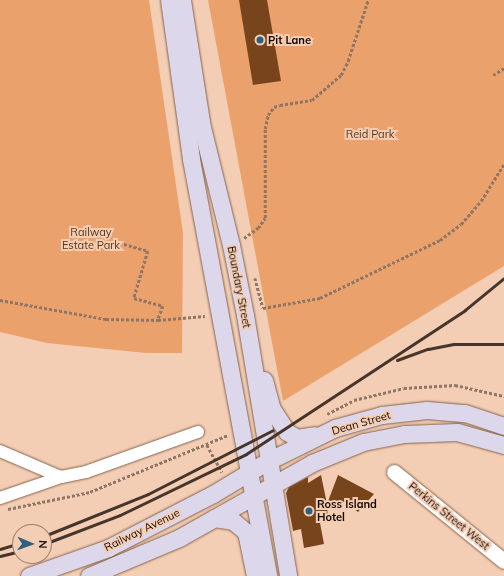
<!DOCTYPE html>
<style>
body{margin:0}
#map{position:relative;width:504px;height:576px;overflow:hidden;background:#f4ceb4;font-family:Mulish,sans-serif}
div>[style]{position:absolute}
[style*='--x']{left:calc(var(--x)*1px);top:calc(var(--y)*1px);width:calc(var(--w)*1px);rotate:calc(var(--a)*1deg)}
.green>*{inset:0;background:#eaa16c}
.building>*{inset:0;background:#78441b}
.path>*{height:2.5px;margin-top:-1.25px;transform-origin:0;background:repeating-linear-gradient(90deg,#8f7564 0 3px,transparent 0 5px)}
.roads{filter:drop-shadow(0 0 1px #84634c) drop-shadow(0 0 1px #84634c)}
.minor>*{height:12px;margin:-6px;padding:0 6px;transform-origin:6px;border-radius:6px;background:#fff}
.tertiary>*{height:15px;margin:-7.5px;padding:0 7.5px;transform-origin:7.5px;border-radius:7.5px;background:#fff}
.secondary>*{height:17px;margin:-8.5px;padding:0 8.5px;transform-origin:8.5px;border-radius:8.5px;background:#dcd7eb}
.rail>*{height:3px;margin:-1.5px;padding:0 1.5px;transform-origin:1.5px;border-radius:1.5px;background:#46352a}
.dots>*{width:11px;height:11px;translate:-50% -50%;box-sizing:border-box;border:2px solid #f4ceb4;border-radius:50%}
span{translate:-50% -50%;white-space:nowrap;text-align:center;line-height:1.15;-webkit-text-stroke:4px #f4ceb4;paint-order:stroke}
.poi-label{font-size:11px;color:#140802;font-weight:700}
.left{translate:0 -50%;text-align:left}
.park-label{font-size:11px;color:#5a3314}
.street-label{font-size:11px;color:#140802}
.north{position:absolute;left:12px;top:524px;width:40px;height:40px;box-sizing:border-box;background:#f4ceb4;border:1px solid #9a7f6d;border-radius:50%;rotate:92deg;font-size:11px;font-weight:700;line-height:16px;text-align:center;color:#140802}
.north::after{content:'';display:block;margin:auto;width:14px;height:18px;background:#2e617e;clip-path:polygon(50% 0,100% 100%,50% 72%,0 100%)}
</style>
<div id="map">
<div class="green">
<div style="clip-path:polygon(0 0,149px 0,183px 233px,182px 353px,146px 353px,47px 343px,0 332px)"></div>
<div style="clip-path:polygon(208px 0,504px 0,504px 266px,283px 401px)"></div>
</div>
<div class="building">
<div style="clip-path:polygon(239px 0,267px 0,281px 81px,253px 85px)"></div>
<div style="clip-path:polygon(321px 475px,327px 504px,338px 475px,374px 494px,358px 512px,346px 502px,327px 505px,328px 521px,320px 523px,324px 544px,304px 548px,301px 529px,293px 531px,286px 493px,289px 487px,308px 477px,308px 483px)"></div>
</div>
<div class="path">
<div style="--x:493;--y:75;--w:13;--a:-32"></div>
<div style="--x:244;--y:238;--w:17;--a:-36"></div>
<div style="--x:258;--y:228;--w:12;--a:-55"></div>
<div style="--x:265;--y:218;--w:89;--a:-90"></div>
<div style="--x:265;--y:129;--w:14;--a:-78"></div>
<div style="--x:268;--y:115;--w:10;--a:-53"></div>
<div style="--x:274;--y:107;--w:6;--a:-18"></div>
<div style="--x:280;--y:105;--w:32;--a:-9"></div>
<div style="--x:312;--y:100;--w:38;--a:-41"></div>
<div style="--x:341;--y:75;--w:16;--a:-63"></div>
<div style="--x:348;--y:61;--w:64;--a:-71.8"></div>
<div style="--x:124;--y:244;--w:25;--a:16"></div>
<div style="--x:148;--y:251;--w:49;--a:106.6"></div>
<div style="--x:134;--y:298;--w:30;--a:15"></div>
<div style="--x:163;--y:306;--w:15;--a:110"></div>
<div style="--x:255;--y:278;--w:31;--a:75"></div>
<div style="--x:263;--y:308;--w:58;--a:-10"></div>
<div style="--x:320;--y:298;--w:133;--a:-25.8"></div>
<div style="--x:440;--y:240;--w:26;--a:-37"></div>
<div style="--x:461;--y:224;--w:30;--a:-49"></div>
<div style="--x:481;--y:201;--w:44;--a:-58.1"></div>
<div style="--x:0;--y:300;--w:108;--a:10.2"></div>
<div style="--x:106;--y:319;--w:52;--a:1.1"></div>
<div style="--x:158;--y:320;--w:47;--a:-4.9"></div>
<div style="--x:327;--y:414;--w:30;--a:-27"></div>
<div style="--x:354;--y:400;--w:51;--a:-13.5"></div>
<div style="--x:404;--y:388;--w:51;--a:-3.4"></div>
<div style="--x:455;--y:385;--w:50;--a:12.7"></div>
<div style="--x:207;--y:445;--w:31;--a:61"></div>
<div style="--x:8;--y:509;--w:84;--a:-11.7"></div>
<div style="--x:90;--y:492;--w:149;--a:-22.4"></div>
</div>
<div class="roads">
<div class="minor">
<div style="--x:0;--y:451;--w:66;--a:23.1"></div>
<div style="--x:0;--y:498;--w:65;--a:-19"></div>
<div style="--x:61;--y:477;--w:25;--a:-11"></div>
<div style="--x:86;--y:472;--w:119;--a:-19.7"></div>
</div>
<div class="tertiary">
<div style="--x:394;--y:472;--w:141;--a:39"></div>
</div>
<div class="secondary">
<div style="--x:169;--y:0;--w:161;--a:82.1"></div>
<div style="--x:191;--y:159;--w:424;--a:79.5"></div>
<div style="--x:182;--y:0;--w:129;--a:81.1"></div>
<div style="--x:202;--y:127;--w:122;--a:76.2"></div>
<div style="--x:231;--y:245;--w:71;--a:78.7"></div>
<div style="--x:245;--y:315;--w:265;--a:80.6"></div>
<div style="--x:264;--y:380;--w:30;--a:75"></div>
<div style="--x:272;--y:409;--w:27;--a:57"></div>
<div style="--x:287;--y:432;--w:12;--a:31"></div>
<div style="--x:297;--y:438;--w:18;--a:-9"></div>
<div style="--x:214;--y:518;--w:19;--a:9"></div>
<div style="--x:233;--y:521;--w:17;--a:40"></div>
<div style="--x:246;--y:532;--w:45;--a:78.4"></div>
<div style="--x:29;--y:576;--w:84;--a:-19.5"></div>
<div style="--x:108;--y:548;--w:118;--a:-27.2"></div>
<div style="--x:213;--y:494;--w:64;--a:-31"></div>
<div style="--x:268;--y:461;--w:75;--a:-26.2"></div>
<div style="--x:335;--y:428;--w:49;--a:-15.5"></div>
<div style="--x:382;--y:415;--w:45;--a:-6.3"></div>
<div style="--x:427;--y:410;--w:38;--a:5"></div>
<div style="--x:465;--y:413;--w:41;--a:18.4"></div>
<div style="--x:89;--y:576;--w:98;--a:-22.9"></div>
<div style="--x:179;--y:538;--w:153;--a:-29.4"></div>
<div style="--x:312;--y:463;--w:55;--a:-22.4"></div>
<div style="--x:363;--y:442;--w:42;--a:-11"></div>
<div style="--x:404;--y:434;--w:53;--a:-2.2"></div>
<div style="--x:457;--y:432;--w:49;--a:15.5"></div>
</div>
</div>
<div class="rail">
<div style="--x:397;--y:360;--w:33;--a:-20"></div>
<div style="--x:428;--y:349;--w:26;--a:-11"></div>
<div style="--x:454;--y:344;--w:50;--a:0"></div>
<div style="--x:44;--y:536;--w:112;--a:-22"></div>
<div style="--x:148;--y:494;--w:140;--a:-27.1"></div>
<div style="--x:44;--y:544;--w:81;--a:-20.9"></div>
<div style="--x:120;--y:515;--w:140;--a:-25.8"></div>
<div style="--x:246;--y:454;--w:262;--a:-33.3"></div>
<div style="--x:465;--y:310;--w:50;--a:-39.4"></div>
<div style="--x:0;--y:549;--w:21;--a:-17"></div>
<div style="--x:0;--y:556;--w:21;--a:-14"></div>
</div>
<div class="dots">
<div style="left:260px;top:40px;background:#2e617e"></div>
<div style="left:309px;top:511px;background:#2e617e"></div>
</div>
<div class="poi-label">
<span class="left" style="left:268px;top:40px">Pit Lane</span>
<span class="left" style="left:317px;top:511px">Ross Island<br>Hotel</span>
</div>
<div class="park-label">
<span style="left:370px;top:134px">Reid Park</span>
<span style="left:91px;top:239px">Railway<br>Estate Park</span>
</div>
<div class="street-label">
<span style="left:239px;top:287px;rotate:79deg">Boundary Street</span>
<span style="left:361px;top:423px;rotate:-16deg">Dean Street</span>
<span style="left:449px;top:516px;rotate:39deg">Perkins Street West</span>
<span style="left:142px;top:530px;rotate:-26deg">Railway Avenue</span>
</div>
<div class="north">N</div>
</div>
